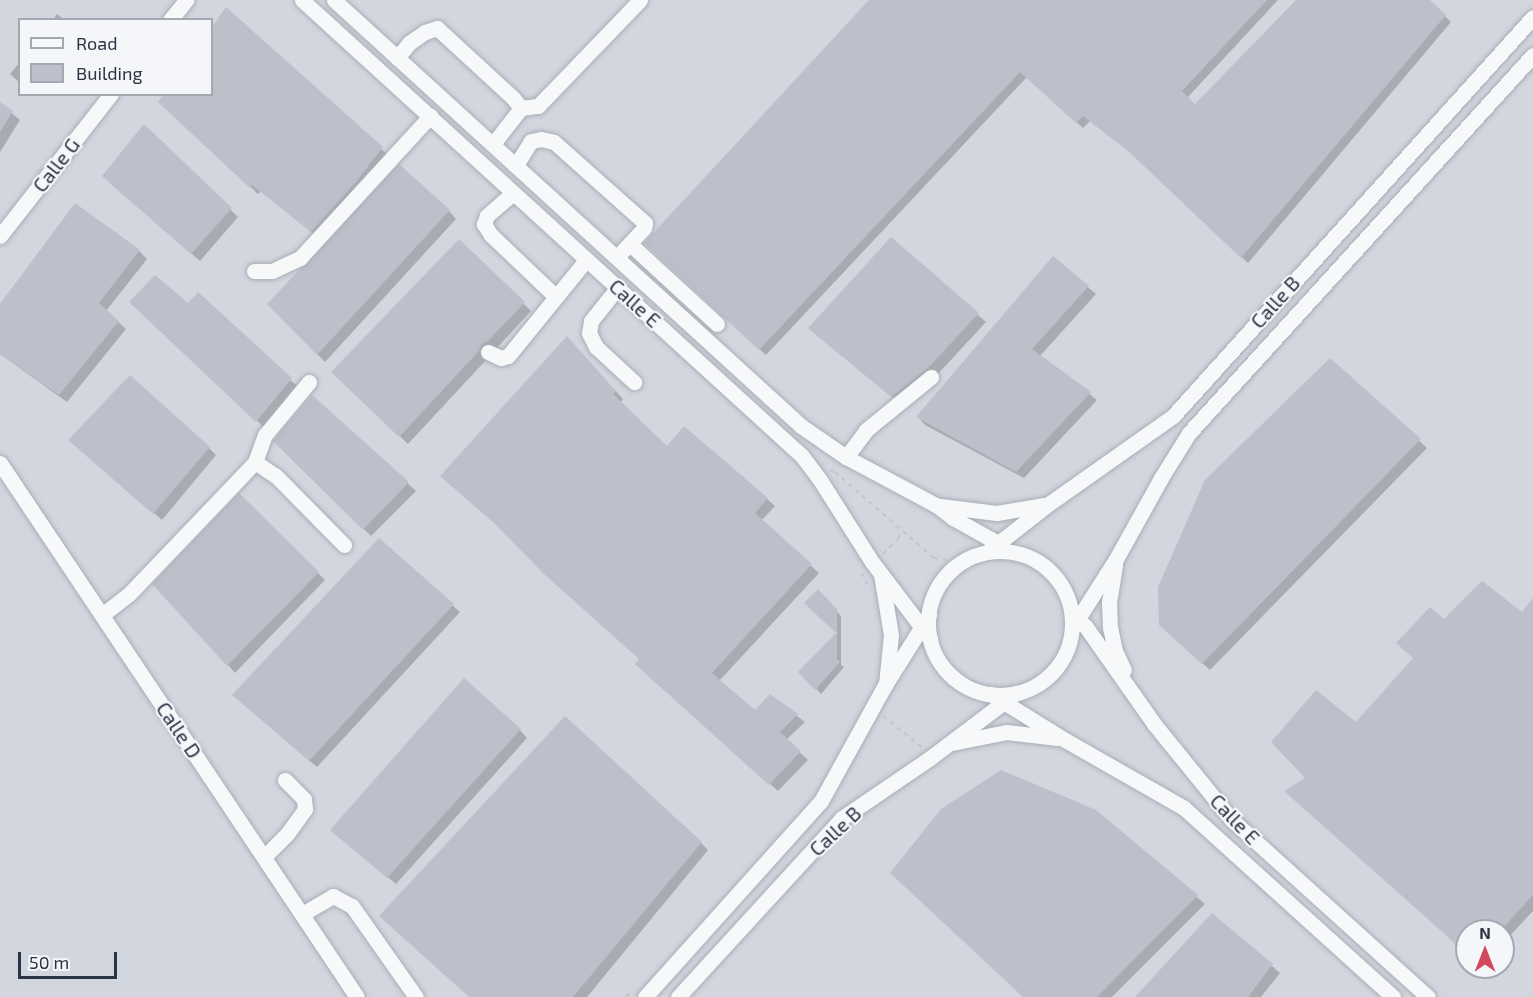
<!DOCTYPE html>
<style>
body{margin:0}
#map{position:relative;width:1533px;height:997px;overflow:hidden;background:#e4e7ec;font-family:"Exo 2",sans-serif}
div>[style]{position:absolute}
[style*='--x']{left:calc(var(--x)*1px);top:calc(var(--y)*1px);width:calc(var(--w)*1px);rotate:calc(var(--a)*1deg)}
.built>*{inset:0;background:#d2d6de}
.shadow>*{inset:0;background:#0003}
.building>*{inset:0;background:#bbc0ca}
.path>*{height:2px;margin-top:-1px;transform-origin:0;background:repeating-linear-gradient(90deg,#c2c5cb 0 4.5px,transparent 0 9px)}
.roads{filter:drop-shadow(0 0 2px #a9aeb7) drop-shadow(0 0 2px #a9aeb7)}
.minor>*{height:15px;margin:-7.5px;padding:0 7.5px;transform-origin:7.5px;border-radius:7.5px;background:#f7f8fa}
.minor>.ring{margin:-7.5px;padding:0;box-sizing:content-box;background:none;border:15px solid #f7f8fa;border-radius:50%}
span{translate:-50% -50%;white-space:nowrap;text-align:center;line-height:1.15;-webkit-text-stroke:4.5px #f4f6f9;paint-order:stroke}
.street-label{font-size:20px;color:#2b3445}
.legend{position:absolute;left:18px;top:18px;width:195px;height:78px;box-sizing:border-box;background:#f4f6f9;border:2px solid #a4a8b1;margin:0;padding:8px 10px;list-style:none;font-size:18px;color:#2b3445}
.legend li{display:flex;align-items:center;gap:12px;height:30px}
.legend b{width:30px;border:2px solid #a4a8b1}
.north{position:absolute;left:1455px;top:919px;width:60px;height:60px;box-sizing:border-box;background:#f4f6f9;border:2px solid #a4a8b1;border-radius:50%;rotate:0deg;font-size:16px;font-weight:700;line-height:24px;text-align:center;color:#2b3445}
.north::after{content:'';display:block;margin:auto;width:21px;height:27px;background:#d1495b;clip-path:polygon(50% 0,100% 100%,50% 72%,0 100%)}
.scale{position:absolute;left:18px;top:952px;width:99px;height:27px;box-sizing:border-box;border:3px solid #2b3445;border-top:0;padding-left:8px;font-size:18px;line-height:21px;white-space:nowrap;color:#2b3445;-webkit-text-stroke:4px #f4f6f9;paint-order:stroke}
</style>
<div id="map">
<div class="built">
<div style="clip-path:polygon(evenodd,0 0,1533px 0,1533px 997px,0 997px,0 0,20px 20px,212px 20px,212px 94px,20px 94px,20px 20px,0 0,1467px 931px,1503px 931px,1503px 967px,1467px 967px,1467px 931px)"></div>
</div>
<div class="shadow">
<div style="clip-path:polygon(871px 0,1278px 0,1187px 98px,1195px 106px,1298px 0,1428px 0,1451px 22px,1248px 263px,1135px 156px,1090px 121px,1083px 128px,1027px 77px,766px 355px,646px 243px)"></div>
<div style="clip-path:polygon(226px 9px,389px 156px,319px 238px,261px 191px,258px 194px,160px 101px,212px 94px,212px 30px)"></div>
<div style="clip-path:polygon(57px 14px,65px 20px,53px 20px)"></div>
<div style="clip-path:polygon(20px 62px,20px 83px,10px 74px)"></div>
<div style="clip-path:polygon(0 104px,20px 120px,0 152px)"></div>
<div style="clip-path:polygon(144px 127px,238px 217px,200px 261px,111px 184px)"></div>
<div style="clip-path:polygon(449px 211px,456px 219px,325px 362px,269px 304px)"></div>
<div style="clip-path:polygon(891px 239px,986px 322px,937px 375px,900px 403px,818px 336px)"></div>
<div style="clip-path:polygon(459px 241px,531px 311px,495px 350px,489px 352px,486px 360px,408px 444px,334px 372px)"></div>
<div style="clip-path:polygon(139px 251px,147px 259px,106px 311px,126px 329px,67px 402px,0 354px,0 307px)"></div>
<div style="clip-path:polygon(1053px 258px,1096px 294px,1040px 356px,1097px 400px,1024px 478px,925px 425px,918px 417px)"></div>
<div style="clip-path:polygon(131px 302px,188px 305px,298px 386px,265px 428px)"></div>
<div style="clip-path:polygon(574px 346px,623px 399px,620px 403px,667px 448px,767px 499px,775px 506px,761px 521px,819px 573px,719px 681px,755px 712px,770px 696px,805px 722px,786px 740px,808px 760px,778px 791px,644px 672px,640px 661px)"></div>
<div style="clip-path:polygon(1330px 360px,1427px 448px,1210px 670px,1169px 633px)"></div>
<div style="clip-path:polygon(312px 397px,416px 491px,371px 536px,275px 441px)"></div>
<div style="clip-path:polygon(78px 447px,209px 448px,216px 455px,162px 520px)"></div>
<div style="clip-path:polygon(239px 495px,325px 580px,235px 673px,228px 665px)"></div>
<div style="clip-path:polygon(818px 591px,841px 616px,841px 665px,844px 667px,821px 694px,801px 672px,838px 633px,806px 603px)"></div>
<div style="clip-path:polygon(1533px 601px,1533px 911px,1503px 943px,1503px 931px,1467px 931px,1467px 952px,1308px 779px,1415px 658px,1444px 622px,1522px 615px)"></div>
<div style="clip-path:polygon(452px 605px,460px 612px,317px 767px,241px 702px)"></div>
<div style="clip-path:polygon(520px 730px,527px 738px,396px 884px,340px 837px)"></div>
<div style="clip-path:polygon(1095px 812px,1205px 904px,1112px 997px,1025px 997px)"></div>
<div style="clip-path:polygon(701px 843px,708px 850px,587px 997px,470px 997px)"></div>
<div style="clip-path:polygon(1212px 915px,1280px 973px,1261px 997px,1137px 997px)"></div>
</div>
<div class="building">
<div style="clip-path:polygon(869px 0,1267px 0,1182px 91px,1195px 104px,1296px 0,1430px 0,1446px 15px,1241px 258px,1127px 150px,1083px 116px,1076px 123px,1020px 72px,759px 350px,644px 243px)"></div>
<div style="clip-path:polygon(226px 7px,383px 147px,357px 181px,311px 232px,252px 185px,250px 188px,158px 102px,164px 94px,212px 94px,212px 27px)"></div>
<div style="clip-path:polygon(0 102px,13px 111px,0 132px)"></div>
<div style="clip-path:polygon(144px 124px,232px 208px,191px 254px,102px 176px)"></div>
<div style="clip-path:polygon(399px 164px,450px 210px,317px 355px,267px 304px)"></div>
<div style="clip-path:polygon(75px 203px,140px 250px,99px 303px,119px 321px,59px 395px,0 354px,0 304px)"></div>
<div style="clip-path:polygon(891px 237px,979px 313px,929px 367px,891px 397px,808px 328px)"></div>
<div style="clip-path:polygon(459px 239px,525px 302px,487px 342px,482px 344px,478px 352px,399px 437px,331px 372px)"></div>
<div style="clip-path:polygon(1053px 256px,1089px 286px,1032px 349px,1091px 392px,1016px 472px,916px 417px)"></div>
<div style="clip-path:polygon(155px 275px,188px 303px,198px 292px,292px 378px,256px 422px,129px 302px)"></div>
<div style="clip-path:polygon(567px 336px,616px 391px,613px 394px,667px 446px,684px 426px,768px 498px,755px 513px,812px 564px,712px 673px,755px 710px,770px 694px,798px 714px,780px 732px,801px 751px,769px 785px,635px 664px,639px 659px,544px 574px,495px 524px,440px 476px)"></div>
<div style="clip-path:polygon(1330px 358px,1421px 439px,1202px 664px,1159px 625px,1158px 587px,1205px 480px)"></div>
<div style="clip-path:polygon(130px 375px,210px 447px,153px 514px,68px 440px)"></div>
<div style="clip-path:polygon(312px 395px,409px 482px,363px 530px,273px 441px)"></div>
<div style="clip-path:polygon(239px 493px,319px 572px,227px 666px,152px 584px)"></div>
<div style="clip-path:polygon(379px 538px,454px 604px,309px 761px,232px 695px)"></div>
<div style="clip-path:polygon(1482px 581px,1522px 612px,1533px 598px,1533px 895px,1500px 931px,1467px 931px,1467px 954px,1284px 791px,1305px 778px,1271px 742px,1316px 690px,1356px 722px,1413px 658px,1396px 643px,1430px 607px,1444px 619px)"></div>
<div style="clip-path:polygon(818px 589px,837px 609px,837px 659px,840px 662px,815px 690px,798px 672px,836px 633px,804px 603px)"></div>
<div style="clip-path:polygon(464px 678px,521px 729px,387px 878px,330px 830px)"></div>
<div style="clip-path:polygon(565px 716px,702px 842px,573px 997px,469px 997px,379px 916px)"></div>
<div style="clip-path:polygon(1001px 770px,1096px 810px,1198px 895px,1097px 997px,1023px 997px,890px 873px,941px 809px)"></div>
<div style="clip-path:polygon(1212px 913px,1273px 964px,1248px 997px,1135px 997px)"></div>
</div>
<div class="path">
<div style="--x:830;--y:471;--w:5;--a:11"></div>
<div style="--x:835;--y:472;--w:131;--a:41"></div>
<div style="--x:934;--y:558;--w:28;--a:8"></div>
<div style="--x:883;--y:554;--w:21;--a:-45"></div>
<div style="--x:898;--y:539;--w:8;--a:-67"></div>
<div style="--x:862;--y:573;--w:12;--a:66"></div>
<div style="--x:883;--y:716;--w:51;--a:38.7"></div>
<div style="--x:626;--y:997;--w:9;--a:-49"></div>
</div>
<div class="roads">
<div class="minor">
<div style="--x:302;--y:0;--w:677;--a:42.36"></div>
<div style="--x:802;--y:456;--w:30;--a:53"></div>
<div style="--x:820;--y:480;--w:97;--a:57.6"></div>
<div style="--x:872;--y:562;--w:96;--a:52.7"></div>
<div style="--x:334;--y:0;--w:632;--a:42.37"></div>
<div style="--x:801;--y:426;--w:55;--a:34.6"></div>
<div style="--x:846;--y:457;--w:102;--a:28.1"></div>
<div style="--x:936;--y:505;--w:21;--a:37"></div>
<div style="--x:953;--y:518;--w:49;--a:29.2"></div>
<div style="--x:996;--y:542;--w:13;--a:45"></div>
<div style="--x:170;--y:20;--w:26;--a:-51"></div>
<div style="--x:397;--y:58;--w:19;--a:-51"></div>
<div style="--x:409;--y:43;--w:19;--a:-35"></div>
<div style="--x:425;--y:32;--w:13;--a:-18"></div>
<div style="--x:437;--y:28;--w:103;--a:42.6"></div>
<div style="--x:513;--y:98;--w:13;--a:51"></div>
<div style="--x:521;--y:108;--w:17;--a:-7"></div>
<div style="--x:538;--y:106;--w:147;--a:-46.1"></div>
<div style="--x:493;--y:144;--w:46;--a:-52.1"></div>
<div style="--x:516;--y:165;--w:28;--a:-58"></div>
<div style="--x:531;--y:141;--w:10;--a:-11"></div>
<div style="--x:541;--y:139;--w:13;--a:13"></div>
<div style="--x:554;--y:142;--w:122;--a:41.7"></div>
<div style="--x:645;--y:223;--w:5;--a:101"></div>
<div style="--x:644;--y:228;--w:40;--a:133"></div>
<div style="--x:513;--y:193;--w:35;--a:139"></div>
<div style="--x:487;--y:216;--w:9;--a:111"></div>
<div style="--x:484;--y:224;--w:13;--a:58"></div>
<div style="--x:491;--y:235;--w:88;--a:43.6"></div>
<div style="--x:0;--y:236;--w:180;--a:-52"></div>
<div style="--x:630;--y:244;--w:118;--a:42.6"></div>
<div style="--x:254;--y:271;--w:18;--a:0"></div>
<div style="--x:272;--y:271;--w:31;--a:-25"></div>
<div style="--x:300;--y:258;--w:193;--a:-47.5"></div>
<div style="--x:618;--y:287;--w:43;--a:128.5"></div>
<div style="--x:591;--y:321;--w:12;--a:99"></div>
<div style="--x:589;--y:333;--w:16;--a:63"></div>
<div style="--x:596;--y:347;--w:52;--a:42.6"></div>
<div style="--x:488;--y:352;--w:14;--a:25"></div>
<div style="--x:501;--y:358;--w:7;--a:-16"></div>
<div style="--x:508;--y:356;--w:124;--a:-50.9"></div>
<div style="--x:846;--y:457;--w:34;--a:-53"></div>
<div style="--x:866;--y:430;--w:84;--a:-39.2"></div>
<div style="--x:255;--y:462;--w:29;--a:-70"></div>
<div style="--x:265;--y:435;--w:69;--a:-50.3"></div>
<div style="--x:0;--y:463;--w:642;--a:56.24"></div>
<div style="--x:940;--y:506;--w:57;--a:7"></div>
<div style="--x:997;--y:513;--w:48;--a:-9.7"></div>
<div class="ring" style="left:928px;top:551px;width:129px;height:129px"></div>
<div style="--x:987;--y:552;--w:76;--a:-38.1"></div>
<div style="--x:1047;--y:505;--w:154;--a:-35.2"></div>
<div style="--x:1173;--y:416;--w:537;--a:-47.94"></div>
<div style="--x:1115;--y:565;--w:36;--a:99"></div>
<div style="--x:1109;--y:601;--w:26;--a:88"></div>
<div style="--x:1110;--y:627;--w:25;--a:78"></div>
<div style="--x:1115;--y:651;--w:21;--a:65"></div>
<div style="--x:881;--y:574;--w:62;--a:80.7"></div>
<div style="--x:891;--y:635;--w:49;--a:95.8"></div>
<div style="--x:1073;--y:614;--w:18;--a:45"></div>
<div style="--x:1086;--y:627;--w:120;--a:54.9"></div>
<div style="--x:1155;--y:725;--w:122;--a:51"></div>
<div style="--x:1232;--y:820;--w:264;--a:42.1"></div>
<div style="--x:102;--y:615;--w:34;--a:-38"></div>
<div style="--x:129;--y:594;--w:182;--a:-46.3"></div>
<div style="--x:255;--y:462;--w:25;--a:34"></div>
<div style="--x:276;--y:476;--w:97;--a:45.4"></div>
<div style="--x:1072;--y:628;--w:82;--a:-57.5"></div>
<div style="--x:1116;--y:559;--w:93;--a:-60.9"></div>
<div style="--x:1161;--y:478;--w:53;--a:-58.1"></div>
<div style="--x:1189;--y:433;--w:511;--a:-47.7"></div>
<div style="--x:991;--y:694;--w:87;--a:31.9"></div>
<div style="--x:1065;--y:740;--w:137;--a:29.7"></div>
<div style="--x:1184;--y:808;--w:282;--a:42.1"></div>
<div style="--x:952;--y:743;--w:55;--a:-11.5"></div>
<div style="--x:1006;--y:732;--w:52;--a:6.6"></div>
<div style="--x:264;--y:857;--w:33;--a:-45"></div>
<div style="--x:287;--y:834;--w:31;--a:-54"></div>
<div style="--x:305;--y:809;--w:10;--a:-96"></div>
<div style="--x:304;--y:799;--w:27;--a:-135"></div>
<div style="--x:302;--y:914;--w:36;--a:-30"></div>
<div style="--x:333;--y:896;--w:21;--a:28"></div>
<div style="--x:352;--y:906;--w:111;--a:54.9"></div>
<div style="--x:645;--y:997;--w:263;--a:-48.1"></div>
<div style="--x:821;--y:801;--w:132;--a:-61.1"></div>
<div style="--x:885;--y:685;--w:83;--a:-57.8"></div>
<div style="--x:678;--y:997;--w:243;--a:-47.5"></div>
<div style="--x:842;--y:818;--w:107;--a:-34.3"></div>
<div style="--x:930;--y:758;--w:108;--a:-37.1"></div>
</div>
</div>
<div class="street-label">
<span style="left:56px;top:165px;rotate:-52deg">Calle G</span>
<span style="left:1275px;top:302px;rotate:-48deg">Calle B</span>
<span style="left:635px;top:303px;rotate:42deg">Calle E</span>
<span style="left:179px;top:730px;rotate:56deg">Calle D</span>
<span style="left:1235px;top:819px;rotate:46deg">Calle E</span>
<span style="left:835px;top:831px;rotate:-43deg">Calle B</span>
</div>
<ul class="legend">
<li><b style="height:8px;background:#f7f8fa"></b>Road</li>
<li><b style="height:16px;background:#bbc0ca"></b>Building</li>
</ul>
<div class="north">N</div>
<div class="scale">50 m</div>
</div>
